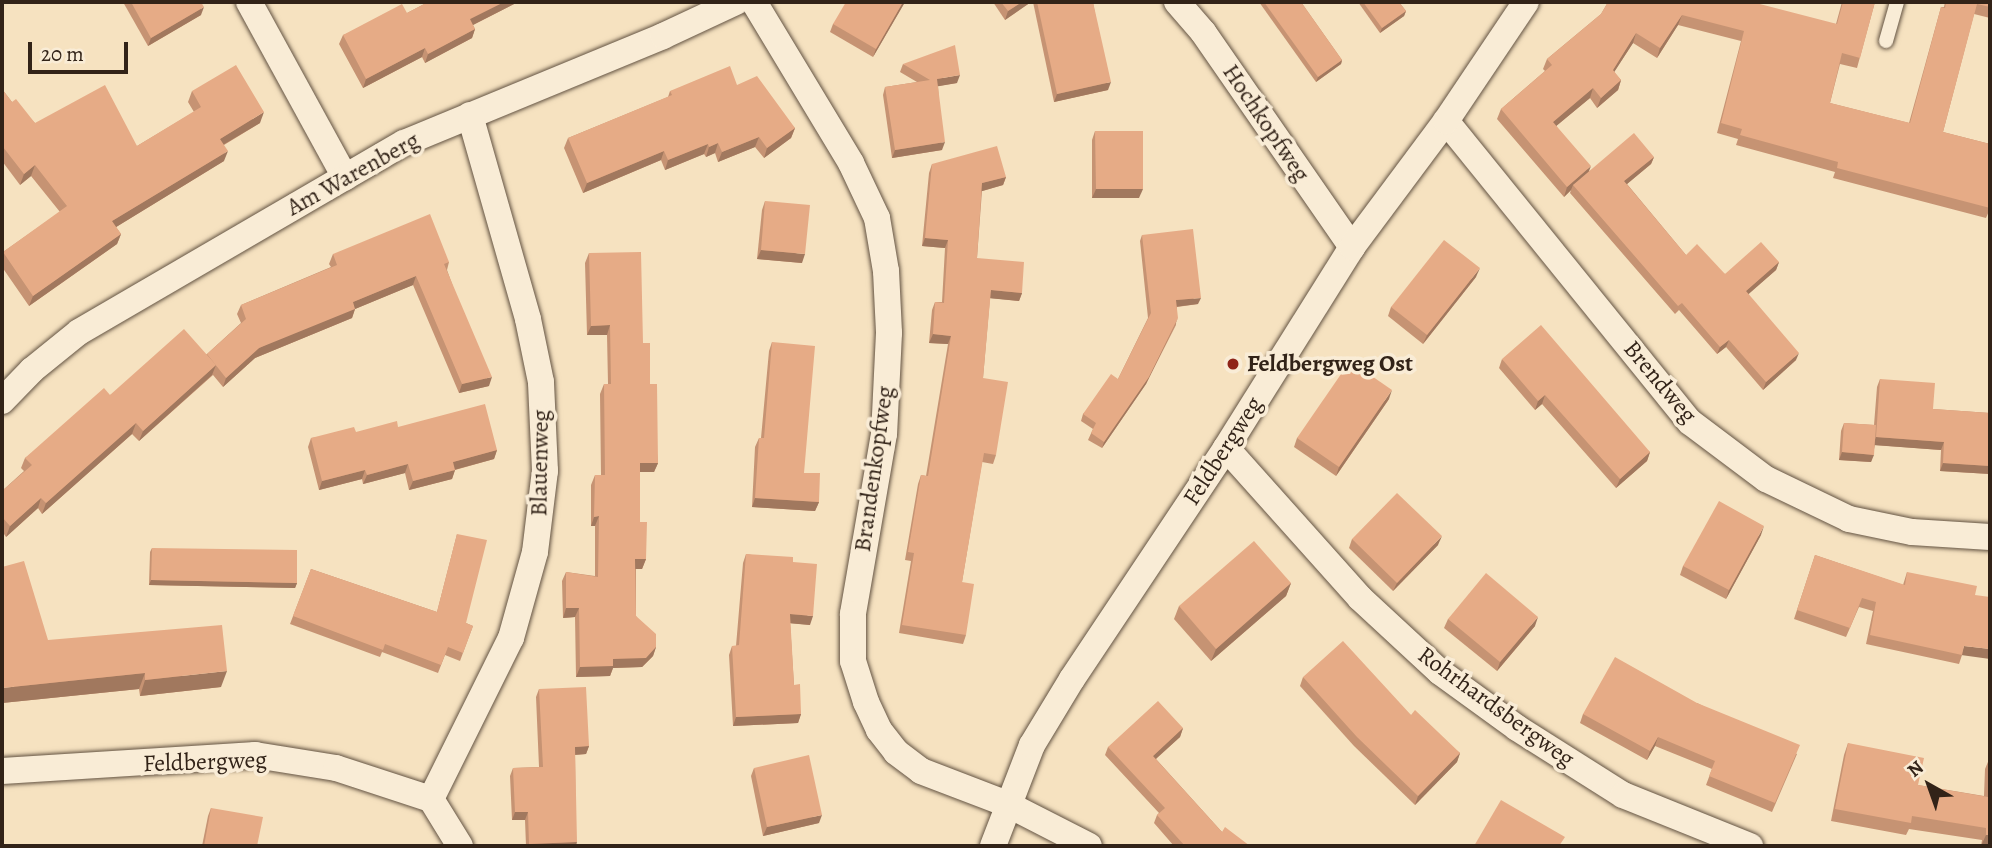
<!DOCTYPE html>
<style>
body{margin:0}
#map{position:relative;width:1992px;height:848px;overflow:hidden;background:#f6e2c0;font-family:Alegreya,serif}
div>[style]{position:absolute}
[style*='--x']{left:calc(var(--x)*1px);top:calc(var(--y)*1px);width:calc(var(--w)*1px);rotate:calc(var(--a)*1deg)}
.roads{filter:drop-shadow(0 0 2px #635342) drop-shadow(0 0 2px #635342)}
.service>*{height:14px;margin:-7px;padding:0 7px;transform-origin:7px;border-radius:7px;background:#f9ecd6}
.minor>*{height:26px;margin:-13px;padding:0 13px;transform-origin:13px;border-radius:13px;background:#f9ecd6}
.wall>*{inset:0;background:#c69373}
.shaded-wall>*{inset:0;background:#a1785e}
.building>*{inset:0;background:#e6ab86}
.dots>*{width:19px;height:19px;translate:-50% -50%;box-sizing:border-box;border:4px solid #f9ecd6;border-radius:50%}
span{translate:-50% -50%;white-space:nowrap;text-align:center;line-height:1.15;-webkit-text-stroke:7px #f9ecd6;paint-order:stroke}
.street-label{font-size:24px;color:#322318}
.poi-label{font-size:24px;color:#322318;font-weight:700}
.left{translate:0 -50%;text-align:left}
.frame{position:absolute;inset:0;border:4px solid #322318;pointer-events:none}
.north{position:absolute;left:1894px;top:750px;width:70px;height:70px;-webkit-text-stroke:5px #f9ecd6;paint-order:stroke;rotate:320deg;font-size:19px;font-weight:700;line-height:28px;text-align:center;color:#322318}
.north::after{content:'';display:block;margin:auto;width:24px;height:32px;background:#322318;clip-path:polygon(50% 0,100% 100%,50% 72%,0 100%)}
.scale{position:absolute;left:28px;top:42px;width:100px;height:32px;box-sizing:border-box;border:4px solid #322318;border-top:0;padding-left:9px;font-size:21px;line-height:24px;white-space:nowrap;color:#322318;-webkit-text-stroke:5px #f9ecd6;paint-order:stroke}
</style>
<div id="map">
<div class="roads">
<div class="service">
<div style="--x:1886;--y:41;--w:41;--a:-74.2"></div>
</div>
<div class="minor">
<div style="--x:249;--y:2;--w:200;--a:61.3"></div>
<div style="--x:754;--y:2;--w:188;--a:58.9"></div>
<div style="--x:851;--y:163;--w:61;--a:64.7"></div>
<div style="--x:877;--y:218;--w:54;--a:80.4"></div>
<div style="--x:886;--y:271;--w:62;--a:87.2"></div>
<div style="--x:889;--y:333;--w:101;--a:92.8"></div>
<div style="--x:884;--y:434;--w:183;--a:99.8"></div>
<div style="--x:853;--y:614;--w:47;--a:90"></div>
<div style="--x:853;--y:661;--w:43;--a:72.4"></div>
<div style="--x:866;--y:702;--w:31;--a:65"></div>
<div style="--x:879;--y:730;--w:28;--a:52"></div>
<div style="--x:896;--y:752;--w:31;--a:37"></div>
<div style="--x:921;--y:771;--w:92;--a:21"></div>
<div style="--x:1007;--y:804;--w:92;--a:27.1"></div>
<div style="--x:1177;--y:2;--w:40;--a:49"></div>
<div style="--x:1203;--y:32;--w:262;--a:55.3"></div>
<div style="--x:1446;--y:121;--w:387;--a:51"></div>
<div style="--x:1690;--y:422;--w:95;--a:36.9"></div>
<div style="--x:1766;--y:479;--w:92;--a:25.7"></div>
<div style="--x:1849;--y:519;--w:64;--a:11.7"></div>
<div style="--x:1912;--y:532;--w:78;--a:3.7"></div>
<div style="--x:2;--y:401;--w:43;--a:-45.9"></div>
<div style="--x:32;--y:370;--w:60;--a:-39"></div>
<div style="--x:79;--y:332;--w:376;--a:-30.2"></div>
<div style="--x:404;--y:143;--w:280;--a:-22.4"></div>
<div style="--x:663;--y:36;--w:81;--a:-25"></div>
<div style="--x:1226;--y:448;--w:201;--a:48.2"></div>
<div style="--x:1360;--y:598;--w:109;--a:42.8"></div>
<div style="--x:1440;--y:672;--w:95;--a:36"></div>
<div style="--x:1517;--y:728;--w:125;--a:32.3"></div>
<div style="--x:1623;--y:795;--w:137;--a:21.9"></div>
<div style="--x:2;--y:771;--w:254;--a:-3.6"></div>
<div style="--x:255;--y:755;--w:82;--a:9.1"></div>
<div style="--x:336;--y:768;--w:100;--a:18.1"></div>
<div style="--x:431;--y:799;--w:55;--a:58.3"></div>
<div style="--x:431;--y:799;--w:180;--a:-63.6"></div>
<div style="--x:511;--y:638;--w:89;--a:-74.4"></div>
<div style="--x:535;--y:552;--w:82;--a:-83"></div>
<div style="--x:545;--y:471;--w:89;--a:-92.6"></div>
<div style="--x:541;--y:382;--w:64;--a:-101.7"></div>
<div style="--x:528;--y:319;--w:212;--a:-105.9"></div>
<div style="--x:993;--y:846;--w:108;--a:-68.9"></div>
<div style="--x:1032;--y:745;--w:77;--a:-58.8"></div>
<div style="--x:1072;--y:679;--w:278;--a:-56.3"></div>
<div style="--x:1226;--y:448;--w:237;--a:-57.9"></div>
<div style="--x:1352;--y:247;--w:157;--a:-53.3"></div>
<div style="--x:1446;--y:121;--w:143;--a:-56.1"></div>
</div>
</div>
<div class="wall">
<div style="clip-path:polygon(123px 2px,201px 2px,201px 15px,148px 46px)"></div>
<div style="clip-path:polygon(428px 2px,518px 2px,473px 25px,475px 29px,472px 38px,425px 63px,422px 57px,363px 88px,339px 44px,343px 35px,407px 13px)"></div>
<div style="clip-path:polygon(905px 2px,873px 57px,830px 32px,833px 24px)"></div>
<div style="clip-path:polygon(993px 2px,1031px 2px,1005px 20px)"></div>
<div style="clip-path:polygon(1033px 2px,1093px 2px,1108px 90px,1054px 102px)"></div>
<div style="clip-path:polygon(1259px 2px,1301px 2px,1342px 60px,1341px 64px,1316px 82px)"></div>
<div style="clip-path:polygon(1358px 2px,1399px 2px,1406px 11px,1404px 16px,1380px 33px)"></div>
<div style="clip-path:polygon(1608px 2px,1836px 24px,1842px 2px,1875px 2px,1857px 68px,1840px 64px,1830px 103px,1909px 123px,1941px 7px,1944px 7px,1945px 2px,1990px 2px,1990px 18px,1974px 14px,1943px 132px,1990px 144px,1990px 211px,1989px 211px,1986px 218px,1833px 178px,1835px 172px,1736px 145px,1738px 139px,1717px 133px,1741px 41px,1678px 25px,1657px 58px,1633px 43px,1614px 72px,1621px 80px,1618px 90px,1597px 108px,1590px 98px,1556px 126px,1589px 171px,1654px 157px,1651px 164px,1627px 184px,1686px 255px,1725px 274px,1779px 262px,1776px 270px,1748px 294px,1796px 360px,1763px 390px,1726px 347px,1717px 354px,1679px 310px,1675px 314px,1570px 193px,1571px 190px,1564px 197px,1497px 119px,1501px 109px,1545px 71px,1543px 69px,1547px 59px,1601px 14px)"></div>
<div style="clip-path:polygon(903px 64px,957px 83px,938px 86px,942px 150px,892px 158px,883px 95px,885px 87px,917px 82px,900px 72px)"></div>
<div style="clip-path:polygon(737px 85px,795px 128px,791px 138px,764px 158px,755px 147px,718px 162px,715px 153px,706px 157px,704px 154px,665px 170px,661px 160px,583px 193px,564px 148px,568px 138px,668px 97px,670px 91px)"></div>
<div style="clip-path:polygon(2px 89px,12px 102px,35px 123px,137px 146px,194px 112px,188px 102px,192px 91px,260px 123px,224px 145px,224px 161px,116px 227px,121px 234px,117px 244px,29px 306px,2px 267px,2px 255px,3px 252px,60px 212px,31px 176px,20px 185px,2px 161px)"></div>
<div style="clip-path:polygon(1095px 131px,1139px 198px,1092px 198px,1092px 140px)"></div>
<div style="clip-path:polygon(932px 164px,1006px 177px,1003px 185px,982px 191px,977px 258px,1022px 293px,1019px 301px,990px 298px,983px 378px,996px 455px,993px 464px,982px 462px,962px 582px,966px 635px,963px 644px,899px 633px,911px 561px,905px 560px,918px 484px,921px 475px,926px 476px,948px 344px,929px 343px,932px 310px,935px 302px,942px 302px,945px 248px,922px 246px,929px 173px)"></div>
<div style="clip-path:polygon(765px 201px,802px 263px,757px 259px,762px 210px)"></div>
<div style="clip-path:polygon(1142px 235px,1198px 304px,1177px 307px,1176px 325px,1146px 384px,1102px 448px,1088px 440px,1093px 429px,1081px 421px,1083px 414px,1118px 379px,1148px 318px,1140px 241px)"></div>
<div style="clip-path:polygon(589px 253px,643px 343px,650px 384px,658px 463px,654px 472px,640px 472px,640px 522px,646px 559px,642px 569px,636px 569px,636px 616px,656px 647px,653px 656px,642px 667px,613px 668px,610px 676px,576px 677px,575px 617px,563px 618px,562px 581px,566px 572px,595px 576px,595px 526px,591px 526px,591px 485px,595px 475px,601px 475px,600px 394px,604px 384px,608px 384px,607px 335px,587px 335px,585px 263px)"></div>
<div style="clip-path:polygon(333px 254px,449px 262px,447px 270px,489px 386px,459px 393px,413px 285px,355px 309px,352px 318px,255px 358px,223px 387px,213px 375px,139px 441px,132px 434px,42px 514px,38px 508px,6px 537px,2px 531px,2px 491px,24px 471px,21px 468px,25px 458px,110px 395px,207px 354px,241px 323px,237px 314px,241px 305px,331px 267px,329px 264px)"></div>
<div style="clip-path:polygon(1476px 277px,1423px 344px,1388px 316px,1391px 307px)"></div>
<div style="clip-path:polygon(772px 342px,804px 473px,819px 502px,815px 511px,752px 507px,755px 447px,759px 438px,761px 438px,769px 351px)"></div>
<div style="clip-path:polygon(1502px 359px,1650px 452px,1647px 461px,1616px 488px,1542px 404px,1535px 410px,1499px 368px)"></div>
<div style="clip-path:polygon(1880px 379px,1933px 409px,1990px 413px,1990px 474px,1940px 471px,1941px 450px,1875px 445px,1871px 462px,1839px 460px,1841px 431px,1844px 423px,1874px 425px,1877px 387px)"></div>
<div style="clip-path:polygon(1389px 399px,1336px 476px,1294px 447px,1297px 438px)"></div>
<div style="clip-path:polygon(398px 427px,497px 450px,494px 459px,455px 470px,452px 479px,409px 490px,405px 473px,363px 484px,362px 479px,319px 490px,308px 447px,311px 438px)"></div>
<div style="clip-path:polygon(457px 534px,466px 623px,473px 626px,460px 661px,445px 655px,438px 673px,382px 652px,380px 657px,290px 624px,311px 569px,437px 612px)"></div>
<div style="clip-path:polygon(1761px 535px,1726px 599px,1680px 575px,1683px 566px)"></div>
<div style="clip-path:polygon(1352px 539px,1438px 545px,1393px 591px,1349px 548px)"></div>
<div style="clip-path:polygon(152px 548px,297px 583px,295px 588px,149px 585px,150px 552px)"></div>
<div style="clip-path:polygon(746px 554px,793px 562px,810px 625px,790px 623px,794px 685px,801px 714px,798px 723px,733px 726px,729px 655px,732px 646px,736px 646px,743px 563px)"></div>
<div style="clip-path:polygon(1815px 555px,1903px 585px,1907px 572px,1962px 655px,1959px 664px,1866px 644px,1873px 611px,1859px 607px,1846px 637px,1794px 619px)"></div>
<div style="clip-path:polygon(1291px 583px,1286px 596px,1211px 661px,1174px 619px,1179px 606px)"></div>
<div style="clip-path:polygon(1448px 619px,1535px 626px,1497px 671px,1444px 628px)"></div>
<div style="clip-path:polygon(48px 640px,221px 687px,140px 696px,139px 689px,2px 703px)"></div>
<div style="clip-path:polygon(1303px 677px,1411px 715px,1460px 753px,1457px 762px,1415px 805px,1354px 746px,1300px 686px)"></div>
<div style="clip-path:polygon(539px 689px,589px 746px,586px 754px,575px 755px,576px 846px,526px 846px,525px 820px,512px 820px,510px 776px,513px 768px,539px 767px,536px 697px)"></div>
<div style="clip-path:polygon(1697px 703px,1797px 754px,1772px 812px,1706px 785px,1712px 769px,1655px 746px,1647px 760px,1580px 723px,1583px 714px)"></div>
<div style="clip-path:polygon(1183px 728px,1180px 737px,1156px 759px,1222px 832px,1250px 846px,1174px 846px,1154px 823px,1157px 815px,1159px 813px,1105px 755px,1108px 747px)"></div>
<div style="clip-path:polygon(1848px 743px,1918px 785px,1984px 796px,1985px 769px,1990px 757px,1990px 846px,1981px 846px,1982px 840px,1909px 829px,1906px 835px,1831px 821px,1844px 755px)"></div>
<div style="clip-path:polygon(754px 768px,819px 823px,763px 836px,751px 776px)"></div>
<div style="clip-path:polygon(211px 808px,257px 846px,202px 846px,208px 816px)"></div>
</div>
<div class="shaded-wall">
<div style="clip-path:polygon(504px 2px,518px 2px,467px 28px,470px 19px)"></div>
<div style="clip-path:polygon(903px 2px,905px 2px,873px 57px,876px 49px)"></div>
<div style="clip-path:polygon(1022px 2px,1031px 2px,1005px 20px,1008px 11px)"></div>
<div style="clip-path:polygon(204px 7px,201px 15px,148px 46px,151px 38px)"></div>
<div style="clip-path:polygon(1406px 11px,1404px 16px,1380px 33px,1382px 28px)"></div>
<div style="clip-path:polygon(1682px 15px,1678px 25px,1657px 58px,1660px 48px)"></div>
<div style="clip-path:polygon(475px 29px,472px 38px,425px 63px,428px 54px)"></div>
<div style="clip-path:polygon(1636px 33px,1633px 43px,1609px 80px,1613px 70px)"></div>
<div style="clip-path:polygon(425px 48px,422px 57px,363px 88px,366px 79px)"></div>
<div style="clip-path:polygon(1342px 60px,1341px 64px,1316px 82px,1318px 77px)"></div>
<div style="clip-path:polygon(960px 75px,957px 83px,934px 87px,937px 79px)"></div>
<div style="clip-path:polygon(1621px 80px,1618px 90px,1597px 108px,1601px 98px)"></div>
<div style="clip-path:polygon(1111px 82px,1108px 90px,1054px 102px,1057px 94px)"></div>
<div style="clip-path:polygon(1593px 88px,1590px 98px,1549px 132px,1553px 122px)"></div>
<div style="clip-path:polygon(264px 112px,260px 123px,216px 149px,220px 139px)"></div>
<div style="clip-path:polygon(795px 128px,791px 138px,764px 158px,767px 148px)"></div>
<div style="clip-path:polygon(759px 137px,755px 147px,718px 162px,722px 152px)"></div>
<div style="clip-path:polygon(945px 142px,942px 150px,892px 158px,895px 150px)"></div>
<div style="clip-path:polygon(718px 143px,715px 153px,706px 157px,709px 147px)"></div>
<div style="clip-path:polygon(708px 144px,704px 154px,665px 170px,668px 160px)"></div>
<div style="clip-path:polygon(228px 151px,224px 161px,108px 232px,112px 221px)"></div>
<div style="clip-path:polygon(664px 151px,661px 160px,583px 193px,587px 183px)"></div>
<div style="clip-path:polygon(1654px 157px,1651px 164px,1621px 189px,1624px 181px)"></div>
<div style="clip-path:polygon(35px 165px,31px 176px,20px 185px,24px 174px)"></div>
<div style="clip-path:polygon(1591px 166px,1587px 176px,1573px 185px,1571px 190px,1564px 197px,1567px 187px)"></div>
<div style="clip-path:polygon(1006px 177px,1003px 185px,979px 192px,982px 183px)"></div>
<div style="clip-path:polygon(1096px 189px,1143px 189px,1139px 198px,1092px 198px)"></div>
<div style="clip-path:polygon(121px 234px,117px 244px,29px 306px,33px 296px)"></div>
<div style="clip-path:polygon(925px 238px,948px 240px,945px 248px,922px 246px)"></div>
<div style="clip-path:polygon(761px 250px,805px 254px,802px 263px,757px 259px)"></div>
<div style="clip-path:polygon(1779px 262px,1776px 270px,1743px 299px,1746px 291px)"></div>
<div style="clip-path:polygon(1480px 268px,1476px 277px,1423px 344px,1427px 335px)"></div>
<div style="clip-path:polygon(416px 276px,413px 285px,355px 309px,352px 318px,255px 358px,223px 387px,226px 378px,259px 348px,353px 302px)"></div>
<div style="clip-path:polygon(991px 290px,1022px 293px,1019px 301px,988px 298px)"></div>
<div style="clip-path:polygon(1201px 298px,1198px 304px,1174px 307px,1176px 300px)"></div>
<div style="clip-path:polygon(1178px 318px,1146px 384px,1102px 448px,1104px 442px)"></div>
<div style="clip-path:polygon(610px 325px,607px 335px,587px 335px,591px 326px)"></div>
<div style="clip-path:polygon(933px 334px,951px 336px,948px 344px,929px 343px)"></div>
<div style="clip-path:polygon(1729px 340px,1726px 347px,1717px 354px,1720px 347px)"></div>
<div style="clip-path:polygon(1799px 353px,1796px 360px,1763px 390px,1766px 382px)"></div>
<div style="clip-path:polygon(216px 365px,212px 375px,139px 441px,143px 431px)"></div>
<div style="clip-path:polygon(492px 377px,489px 386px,459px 393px,462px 384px)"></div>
<div style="clip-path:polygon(1392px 390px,1389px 399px,1336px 476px,1339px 467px)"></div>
<div style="clip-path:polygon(1545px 395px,1542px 404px,1535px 410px,1538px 401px)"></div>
<div style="clip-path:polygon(136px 423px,132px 434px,42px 514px,46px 503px)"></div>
<div style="clip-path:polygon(1876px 437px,1944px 442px,1941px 450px,1873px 445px)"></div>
<div style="clip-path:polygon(497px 450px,494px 459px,450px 471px,453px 462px)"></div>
<div style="clip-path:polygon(1650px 452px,1647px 461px,1616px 488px,1620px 479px)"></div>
<div style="clip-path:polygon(1842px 452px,1874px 455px,1871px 462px,1839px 460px)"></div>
<div style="clip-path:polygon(640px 463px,658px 463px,654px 472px,636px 472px)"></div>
<div style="clip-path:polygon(1943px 463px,1990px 466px,1990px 474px,1940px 471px)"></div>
<div style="clip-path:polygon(408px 464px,405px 473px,363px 484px,367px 475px)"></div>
<div style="clip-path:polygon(365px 470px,362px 479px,319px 490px,322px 481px)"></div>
<div style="clip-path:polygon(455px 470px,452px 479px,409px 490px,413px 481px)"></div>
<div style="clip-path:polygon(41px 498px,38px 508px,6px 537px,10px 526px)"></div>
<div style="clip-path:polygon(755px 498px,819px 502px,815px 511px,752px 507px)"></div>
<div style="clip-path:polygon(599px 516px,595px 526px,591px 526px,594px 517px)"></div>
<div style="clip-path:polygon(1764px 526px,1761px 535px,1726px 599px,1729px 590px)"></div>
<div style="clip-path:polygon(1442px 536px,1438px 545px,1393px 591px,1397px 583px)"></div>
<div style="clip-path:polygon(635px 559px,646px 559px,642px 569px,632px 569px)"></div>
<div style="clip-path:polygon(151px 580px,297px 583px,295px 588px,149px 585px)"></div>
<div style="clip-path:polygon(1291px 583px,1286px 596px,1211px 661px,1216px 649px)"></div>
<div style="clip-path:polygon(566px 608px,579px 608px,575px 617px,563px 618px)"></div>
<div style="clip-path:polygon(790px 614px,813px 616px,810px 625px,787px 623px)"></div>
<div style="clip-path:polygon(1538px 617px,1535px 626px,1497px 671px,1500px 662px)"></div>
<div style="clip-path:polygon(1964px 646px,1990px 649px,1990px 659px,1961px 655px)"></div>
<div style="clip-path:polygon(656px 647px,653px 656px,642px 667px,613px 668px,610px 676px,576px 677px,580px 667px)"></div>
<div style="clip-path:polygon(227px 671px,221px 687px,140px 696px,145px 680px)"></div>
<div style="clip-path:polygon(145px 673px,139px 689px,2px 703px,2px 688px)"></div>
<div style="clip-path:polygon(801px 714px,798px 723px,733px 726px,736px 717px)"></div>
<div style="clip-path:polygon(1183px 728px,1180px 737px,1150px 764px,1153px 756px)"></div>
<div style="clip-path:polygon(1658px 737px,1655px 746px,1647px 760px,1650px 751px)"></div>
<div style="clip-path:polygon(589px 746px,586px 754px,572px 755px,575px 747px)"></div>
<div style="clip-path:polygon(1460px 753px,1457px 762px,1415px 805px,1418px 796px)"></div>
<div style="clip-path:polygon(515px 812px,528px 812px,525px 820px,512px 820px)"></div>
<div style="clip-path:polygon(822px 815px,819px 823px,763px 836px,767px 827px)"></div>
<div style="clip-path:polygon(1986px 835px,1990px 835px,1990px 846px,1981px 846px)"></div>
<div style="clip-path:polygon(577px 842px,576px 846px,528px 846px,529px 844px)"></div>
</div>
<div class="building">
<div style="clip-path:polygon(131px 2px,201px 2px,204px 7px,151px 38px)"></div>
<div style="clip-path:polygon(428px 2px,504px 2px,470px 19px,475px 29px,428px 54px,425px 48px,366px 79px,343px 35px,402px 4px,407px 13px)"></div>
<div style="clip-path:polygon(846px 2px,903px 2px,876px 49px,833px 24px)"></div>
<div style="clip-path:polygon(1001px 2px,1022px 2px,1008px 11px)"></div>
<div style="clip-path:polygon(1037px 2px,1093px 2px,1111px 82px,1057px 94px)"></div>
<div style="clip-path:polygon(1264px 2px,1301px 2px,1342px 60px,1318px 77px)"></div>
<div style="clip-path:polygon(1363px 2px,1399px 2px,1406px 11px,1382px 28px)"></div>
<div style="clip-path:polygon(1608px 2px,1752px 2px,1837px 24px,1843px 2px,1875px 2px,1860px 58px,1842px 53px,1830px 103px,1910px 123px,1941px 7px,1945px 8px,1946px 2px,1990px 2px,1990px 7px,1977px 4px,1943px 132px,1990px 144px,1990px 208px,1837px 168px,1838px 162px,1740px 135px,1742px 129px,1721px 123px,1744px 31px,1682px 15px,1660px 48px,1636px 33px,1613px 70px,1621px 80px,1601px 98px,1593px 88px,1553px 122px,1591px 166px,1567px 187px,1501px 109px,1552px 65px,1547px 59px,1601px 14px)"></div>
<div style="clip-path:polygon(955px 45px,960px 75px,937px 79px,945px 142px,895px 150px,885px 87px,930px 80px,903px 64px)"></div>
<div style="clip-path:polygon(236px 65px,264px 112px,220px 139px,228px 151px,112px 221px,121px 234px,33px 296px,3px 252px,67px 206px,35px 165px,24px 174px,3px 147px,2px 148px,2px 89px,12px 102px,16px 99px,35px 123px,105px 85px,137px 146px,201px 107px,192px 91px)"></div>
<div style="clip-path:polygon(730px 66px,737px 85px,757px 76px,795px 128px,767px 148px,759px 137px,722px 152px,718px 143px,709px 147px,708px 144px,668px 160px,664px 151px,587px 183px,568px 138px,672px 95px,670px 91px)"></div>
<div style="clip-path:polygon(1095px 131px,1143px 131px,1143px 189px,1096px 189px)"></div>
<div style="clip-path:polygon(1634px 133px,1654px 157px,1624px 181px,1686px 255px,1697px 244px,1725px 274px,1761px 242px,1779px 262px,1746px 291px,1799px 353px,1766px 382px,1729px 340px,1720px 347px,1682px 303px,1678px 306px,1573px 185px)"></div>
<div style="clip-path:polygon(997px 146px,1006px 177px,982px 183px,977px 258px,1024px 262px,1022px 293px,991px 290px,983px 378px,1008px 382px,996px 455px,984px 453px,962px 582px,974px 584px,966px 635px,902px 625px,914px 553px,908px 552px,921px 475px,928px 476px,951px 336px,933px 334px,935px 302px,944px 303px,948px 240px,925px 238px,932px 164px)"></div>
<div style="clip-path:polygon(765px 201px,810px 205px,805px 254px,761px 250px)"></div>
<div style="clip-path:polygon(430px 214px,449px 262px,444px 264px,492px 377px,462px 384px,416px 276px,353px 302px,355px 309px,259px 348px,226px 378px,207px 354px,246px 319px,241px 305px,337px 265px,333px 254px)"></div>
<div style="clip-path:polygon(1193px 229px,1201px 298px,1176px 300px,1178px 318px,1149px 377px,1104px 442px,1091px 433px,1096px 423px,1083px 414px,1111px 374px,1118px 379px,1151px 313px,1142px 235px)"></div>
<div style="clip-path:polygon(1444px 240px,1480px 268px,1427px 335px,1391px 307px)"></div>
<div style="clip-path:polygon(641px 252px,643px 343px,650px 343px,650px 384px,657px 384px,658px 463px,640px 463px,640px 522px,647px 522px,646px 559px,635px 559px,636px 616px,656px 634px,656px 647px,646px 658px,613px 659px,613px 666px,580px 667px,579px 608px,566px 608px,566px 572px,598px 577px,599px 516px,594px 517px,595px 475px,605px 475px,604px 384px,611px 384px,610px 325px,591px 326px,589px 253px)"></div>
<div style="clip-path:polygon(1541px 325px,1650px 452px,1620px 479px,1545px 395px,1538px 401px,1502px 359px)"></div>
<div style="clip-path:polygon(184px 329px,216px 365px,143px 431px,136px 423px,46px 503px,41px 498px,10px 526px,2px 517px,2px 491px,32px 465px,25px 458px,104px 388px,110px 395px)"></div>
<div style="clip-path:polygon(772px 342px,815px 346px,804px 473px,820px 473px,819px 502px,755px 498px,759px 438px,764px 438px)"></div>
<div style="clip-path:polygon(1350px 361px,1392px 390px,1339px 467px,1297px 438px)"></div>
<div style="clip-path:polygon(1880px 379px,1935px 383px,1933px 409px,1990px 413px,1990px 466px,1943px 463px,1944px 442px,1876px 437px)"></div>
<div style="clip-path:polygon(485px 404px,497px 450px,453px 462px,455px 470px,413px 481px,408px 464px,367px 475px,365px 470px,322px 481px,311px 438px,354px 427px,356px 432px,397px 421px,398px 427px)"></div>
<div style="clip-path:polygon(1844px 423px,1876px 425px,1874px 455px,1842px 452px)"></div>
<div style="clip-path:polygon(1397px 493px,1442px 536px,1397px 583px,1352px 539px)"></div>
<div style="clip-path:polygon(1719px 501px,1764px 526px,1729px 590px,1683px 566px)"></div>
<div style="clip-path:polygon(457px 534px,487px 540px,466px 623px,473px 626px,463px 653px,448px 647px,441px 665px,385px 644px,383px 650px,293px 616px,311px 569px,437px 612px)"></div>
<div style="clip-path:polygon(1254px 541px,1291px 583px,1216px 649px,1179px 606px)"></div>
<div style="clip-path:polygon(152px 548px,297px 550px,297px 583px,151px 580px)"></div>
<div style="clip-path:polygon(746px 554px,793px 557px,793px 562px,817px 564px,813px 616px,790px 614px,794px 685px,800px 684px,801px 714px,736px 717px,732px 646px,739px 645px)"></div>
<div style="clip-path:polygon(1815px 555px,1905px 585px,1907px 572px,1977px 586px,1975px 595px,1990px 597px,1990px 649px,1964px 646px,1962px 655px,1870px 635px,1876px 602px,1862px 598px,1850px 628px,1797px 610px)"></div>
<div style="clip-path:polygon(24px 561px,48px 640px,222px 625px,227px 671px,145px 680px,145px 673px,2px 688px,2px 567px)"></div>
<div style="clip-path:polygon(1486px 573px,1538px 617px,1500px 662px,1448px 619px)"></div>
<div style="clip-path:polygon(1343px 641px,1411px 715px,1415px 710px,1460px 753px,1418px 796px,1357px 737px,1303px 677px)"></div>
<div style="clip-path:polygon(1615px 657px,1697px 703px,1800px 745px,1775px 803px,1709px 776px,1715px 761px,1658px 737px,1650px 751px,1583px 714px)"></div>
<div style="clip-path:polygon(586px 687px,589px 746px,575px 747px,577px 842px,529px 844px,528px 812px,515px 812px,513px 768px,543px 767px,539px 689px)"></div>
<div style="clip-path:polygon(1158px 701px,1183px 728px,1153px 756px,1222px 832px,1225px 827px,1250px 846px,1185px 846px,1157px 815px,1165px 808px,1108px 747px)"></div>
<div style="clip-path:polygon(1848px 743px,1924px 758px,1918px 785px,1988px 797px,1990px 757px,1990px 835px,1986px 835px,1986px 828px,1912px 816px,1911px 823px,1835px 809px)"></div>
<div style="clip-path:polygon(809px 755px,822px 815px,767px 827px,754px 768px)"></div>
<div style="clip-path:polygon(1501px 800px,1565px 837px,1559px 846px,1474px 846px)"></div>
<div style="clip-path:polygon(211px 808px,263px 817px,257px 846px,204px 846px)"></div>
</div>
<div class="dots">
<div style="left:1233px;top:364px;background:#8f2418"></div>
</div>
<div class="street-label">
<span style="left:1266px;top:123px;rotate:56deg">Hochkopfweg</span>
<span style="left:353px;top:174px;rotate:-29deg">Am Warenberg</span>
<span style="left:1660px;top:382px;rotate:50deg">Brendweg</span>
<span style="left:1223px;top:451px;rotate:-57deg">Feldbergweg</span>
<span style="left:540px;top:463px;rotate:-89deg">Blauenweg</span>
<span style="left:874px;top:469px;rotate:-82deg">Brandenkopfweg</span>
<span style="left:1496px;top:707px;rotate:36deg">Rohrhardsbergweg</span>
<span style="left:205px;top:762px;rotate:-2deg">Feldbergweg</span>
</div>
<div class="poi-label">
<span class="left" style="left:1247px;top:364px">Feldbergweg Ost</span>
</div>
<div class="frame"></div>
<div class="north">N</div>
<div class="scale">20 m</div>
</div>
